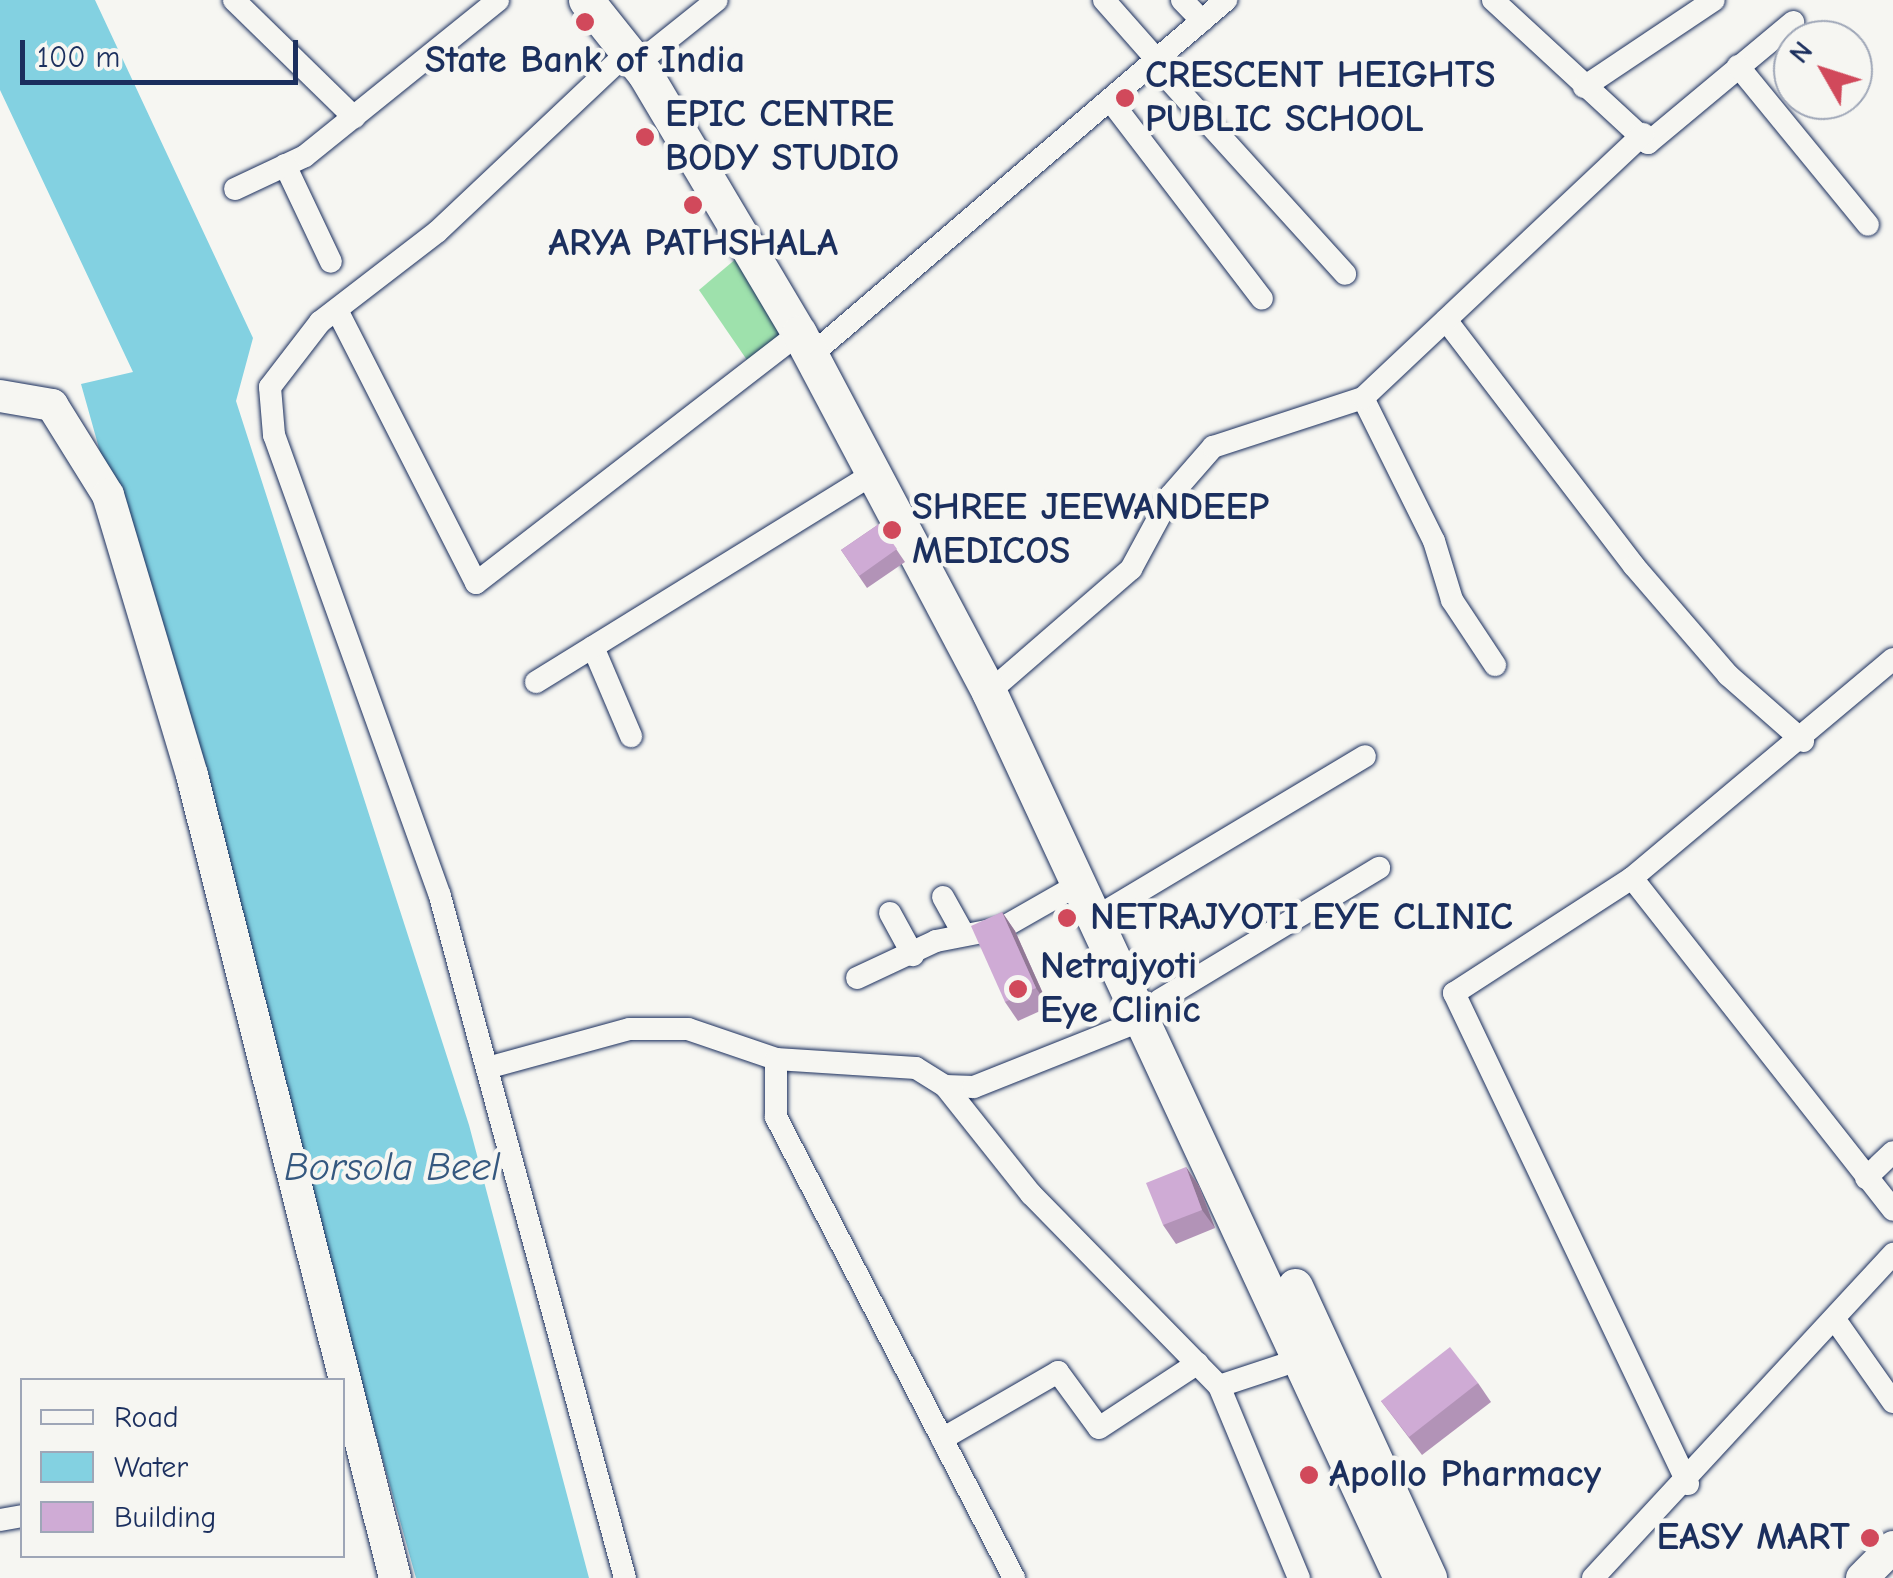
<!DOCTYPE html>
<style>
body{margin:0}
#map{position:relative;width:1893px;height:1578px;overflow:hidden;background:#f6f6f2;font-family:"Comic Neue",sans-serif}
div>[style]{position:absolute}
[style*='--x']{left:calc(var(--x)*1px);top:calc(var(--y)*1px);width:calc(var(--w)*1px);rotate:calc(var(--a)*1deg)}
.green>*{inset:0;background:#9ee1ac}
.water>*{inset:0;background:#83d1e1}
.roads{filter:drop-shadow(0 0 2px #1b2f5e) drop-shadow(0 0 2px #1b2f5e)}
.street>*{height:22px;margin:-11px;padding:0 11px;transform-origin:11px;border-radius:11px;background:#f6f6f2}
.secondary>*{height:32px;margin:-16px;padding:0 16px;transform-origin:16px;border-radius:16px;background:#f6f6f2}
.primary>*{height:35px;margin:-17.5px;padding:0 17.5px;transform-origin:17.5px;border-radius:17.5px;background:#f6f6f2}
.wall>*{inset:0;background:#b293b7}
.shaded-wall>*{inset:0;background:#917895}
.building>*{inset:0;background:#cfabd5}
.dots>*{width:28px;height:28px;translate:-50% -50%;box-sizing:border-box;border:5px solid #f6f6f2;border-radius:50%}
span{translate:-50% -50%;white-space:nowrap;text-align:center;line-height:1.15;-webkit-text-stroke:9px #f6f6f2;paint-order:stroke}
.poi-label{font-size:38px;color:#1b2f5e;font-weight:700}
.left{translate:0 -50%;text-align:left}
.right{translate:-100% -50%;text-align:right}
.water-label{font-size:40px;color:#35587f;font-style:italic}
.legend{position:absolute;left:20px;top:1378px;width:325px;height:180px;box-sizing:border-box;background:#f6f6f2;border:2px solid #9ea6b7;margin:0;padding:12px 18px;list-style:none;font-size:30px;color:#1b2f5e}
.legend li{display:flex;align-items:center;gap:20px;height:50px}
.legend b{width:50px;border:2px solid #9ea6b7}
.north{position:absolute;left:1773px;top:20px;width:100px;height:100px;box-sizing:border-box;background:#f6f6f2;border:2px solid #9ea6b7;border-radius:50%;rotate:309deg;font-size:28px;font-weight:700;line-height:40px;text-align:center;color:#1b2f5e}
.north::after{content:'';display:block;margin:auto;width:35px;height:45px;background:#d1495b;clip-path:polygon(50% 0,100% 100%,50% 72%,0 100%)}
.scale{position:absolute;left:20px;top:40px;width:278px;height:45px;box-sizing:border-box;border:5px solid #1b2f5e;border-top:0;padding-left:12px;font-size:30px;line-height:35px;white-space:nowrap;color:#1b2f5e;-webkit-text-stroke:8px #f6f6f2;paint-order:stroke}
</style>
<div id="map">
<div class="green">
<div style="clip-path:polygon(744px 252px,792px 330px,749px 363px,699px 290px)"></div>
</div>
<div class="water">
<div style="clip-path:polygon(0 0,95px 0,253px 338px,236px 401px,469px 1125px,589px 1578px,416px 1578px,81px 384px,133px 372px,0 90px)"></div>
</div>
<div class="roads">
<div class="street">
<div style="--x:234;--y:0;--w:168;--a:44.3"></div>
<div style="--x:1104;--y:0;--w:80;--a:48.5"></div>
<div style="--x:1182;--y:0;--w:29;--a:46"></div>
<div style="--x:1493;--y:0;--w:211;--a:42.7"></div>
<div style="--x:1648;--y:143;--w:189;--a:-39.8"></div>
<div style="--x:1153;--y:62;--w:286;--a:47.8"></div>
<div style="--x:637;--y:64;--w:102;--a:-38.7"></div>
<div style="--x:1738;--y:66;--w:205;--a:50.7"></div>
<div style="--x:1584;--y:87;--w:156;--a:-33.8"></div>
<div style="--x:1110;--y:100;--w:250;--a:52.6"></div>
<div style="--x:285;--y:165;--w:107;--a:64.6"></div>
<div style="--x:235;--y:189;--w:77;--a:-25.2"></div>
<div style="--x:305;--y:156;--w:248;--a:-38.9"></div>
<div style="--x:338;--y:312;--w:304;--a:63"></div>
<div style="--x:476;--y:583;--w:408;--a:-37.7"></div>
<div style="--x:1446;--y:320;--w:310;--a:52.6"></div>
<div style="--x:1634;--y:566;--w:144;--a:49.2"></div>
<div style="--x:1728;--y:675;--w:100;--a:41.3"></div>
<div style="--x:810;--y:356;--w:548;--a:-40.56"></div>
<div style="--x:1363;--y:398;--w:160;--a:63.6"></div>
<div style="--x:1434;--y:541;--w:62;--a:73"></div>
<div style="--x:1452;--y:600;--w:78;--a:56.5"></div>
<div style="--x:593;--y:647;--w:97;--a:66.9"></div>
<div style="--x:1893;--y:659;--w:341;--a:140"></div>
<div style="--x:1632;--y:878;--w:422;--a:51.8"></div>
<div style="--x:536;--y:682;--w:390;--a:-31.7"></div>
<div style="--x:989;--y:692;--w:188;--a:-40.9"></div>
<div style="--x:1131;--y:569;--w:84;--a:-61.6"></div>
<div style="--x:1171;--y:495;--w:64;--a:-48.8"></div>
<div style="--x:1213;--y:447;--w:158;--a:-18.1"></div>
<div style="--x:1363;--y:398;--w:385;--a:-43.3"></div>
<div style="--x:1632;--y:878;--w:212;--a:147.1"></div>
<div style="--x:1454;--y:993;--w:544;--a:64.52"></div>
<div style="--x:943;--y:897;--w:41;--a:60.9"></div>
<div style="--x:890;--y:913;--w:48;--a:61.3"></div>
<div style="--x:1098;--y:916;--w:311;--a:-30.9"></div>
<div style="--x:857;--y:978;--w:87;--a:-25.1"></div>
<div style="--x:936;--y:941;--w:67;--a:-11.1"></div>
<div style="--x:1002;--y:928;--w:91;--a:-29.7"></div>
<div style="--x:1160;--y:1000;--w:256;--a:-31.1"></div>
<div style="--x:487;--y:1068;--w:148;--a:-15.3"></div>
<div style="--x:630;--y:1029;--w:58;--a:0"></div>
<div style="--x:688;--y:1029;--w:93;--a:18.8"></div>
<div style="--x:945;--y:1086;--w:138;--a:51.5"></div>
<div style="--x:1031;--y:1194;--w:269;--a:45.6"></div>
<div style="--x:1866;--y:1178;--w:37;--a:-44"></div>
<div style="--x:1836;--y:1321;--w:99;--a:54.9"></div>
<div style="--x:1283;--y:1365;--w:67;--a:161.8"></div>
<div style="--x:1219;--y:1386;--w:208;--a:67.4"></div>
<div style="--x:942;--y:1439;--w:134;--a:-30"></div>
<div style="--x:1058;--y:1372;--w:69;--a:53.8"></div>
<div style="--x:1099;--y:1428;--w:118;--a:-33.3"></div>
<div style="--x:0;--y:1520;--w:22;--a:-10"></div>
<div style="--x:625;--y:1578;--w:707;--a:-105.18"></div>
<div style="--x:440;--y:896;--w:490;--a:-109.8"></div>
<div style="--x:274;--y:435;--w:48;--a:-94.8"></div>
<div style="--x:270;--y:387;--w:82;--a:-52.4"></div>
<div style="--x:320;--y:322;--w:148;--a:-37.6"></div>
<div style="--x:437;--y:232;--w:262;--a:-43.3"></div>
<div style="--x:1014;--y:1578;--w:519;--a:-117.31"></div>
<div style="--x:776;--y:1117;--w:58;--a:-90"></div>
<div style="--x:776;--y:1059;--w:140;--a:3.7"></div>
<div style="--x:916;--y:1068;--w:34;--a:32"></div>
<div style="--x:945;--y:1086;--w:29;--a:2"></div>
<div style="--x:974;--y:1087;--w:168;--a:-21.7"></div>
<div style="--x:1593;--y:1578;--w:442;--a:-47.2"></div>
</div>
<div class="secondary">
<div style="--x:0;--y:396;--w:53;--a:9.8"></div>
<div style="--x:52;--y:405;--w:106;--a:58.1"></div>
<div style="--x:108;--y:495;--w:292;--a:73.3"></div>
<div style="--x:192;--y:775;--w:828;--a:75.81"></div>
<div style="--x:1862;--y:1578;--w:44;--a:-45"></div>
</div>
<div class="primary">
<div style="--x:586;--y:0;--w:95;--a:51.4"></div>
<div style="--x:645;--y:74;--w:301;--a:59.3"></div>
<div style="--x:799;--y:333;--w:406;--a:62.1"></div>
<div style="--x:989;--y:692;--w:977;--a:65.06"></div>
<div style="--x:1295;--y:1286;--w:321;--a:65.3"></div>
</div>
</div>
<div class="wall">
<div style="clip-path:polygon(879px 524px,905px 562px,867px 588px,841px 550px)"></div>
<div style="clip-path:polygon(1002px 912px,1015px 931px,1049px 1007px,1018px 1021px,1005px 1002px)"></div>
<div style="clip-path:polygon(1186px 1167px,1199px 1186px,1215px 1228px,1176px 1244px,1163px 1225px)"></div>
<div style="clip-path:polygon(1478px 1383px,1491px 1402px,1422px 1455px,1381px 1401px)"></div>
</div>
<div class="shaded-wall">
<div style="clip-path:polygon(1002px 912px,1015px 931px,1049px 1007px,1036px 988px)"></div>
<div style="clip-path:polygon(1186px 1167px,1199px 1186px,1215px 1228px,1202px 1210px)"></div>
</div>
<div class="building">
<div style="clip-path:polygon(879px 524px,897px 549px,859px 576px,841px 550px)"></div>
<div style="clip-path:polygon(1002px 912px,1036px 988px,1005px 1002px,971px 926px)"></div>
<div style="clip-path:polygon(1186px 1167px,1202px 1210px,1163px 1225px,1146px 1183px)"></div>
<div style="clip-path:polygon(1450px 1347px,1478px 1383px,1409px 1437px,1381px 1401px)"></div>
</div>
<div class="dots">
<div style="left:585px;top:22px;background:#d1495b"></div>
<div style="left:1125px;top:98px;background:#d1495b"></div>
<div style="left:645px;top:137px;background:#d1495b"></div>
<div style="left:693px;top:205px;background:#d1495b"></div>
<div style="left:892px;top:530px;background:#d1495b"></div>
<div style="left:1067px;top:918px;background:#d1495b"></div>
<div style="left:1018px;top:989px;background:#d1495b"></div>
<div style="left:1309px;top:1475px;background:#d1495b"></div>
<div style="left:1870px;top:1538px;background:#d1495b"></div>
</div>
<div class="poi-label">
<span style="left:585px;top:61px">State Bank of India</span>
<span class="left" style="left:1145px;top:98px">CRESCENT HEIGHTS<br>PUBLIC SCHOOL</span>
<span class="left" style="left:665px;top:137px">EPIC CENTRE<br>BODY STUDIO</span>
<span style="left:693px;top:244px">ARYA PATHSHALA</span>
<span class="left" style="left:912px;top:530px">SHREE JEEWANDEEP<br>MEDICOS</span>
<span class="left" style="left:1090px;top:918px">NETRAJYOTI EYE CLINIC</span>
<span class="left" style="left:1040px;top:989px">Netrajyoti<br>Eye Clinic</span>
<span class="left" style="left:1329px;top:1475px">Apollo Pharmacy</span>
<span class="right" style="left:1850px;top:1538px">EASY MART</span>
</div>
<div class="water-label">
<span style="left:392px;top:1167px">Borsola Beel</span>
</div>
<ul class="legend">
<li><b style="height:12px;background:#f6f6f2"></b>Road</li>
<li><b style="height:28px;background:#83d1e1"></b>Water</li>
<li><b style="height:28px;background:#cfabd5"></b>Building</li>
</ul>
<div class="north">N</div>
<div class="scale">100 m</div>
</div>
